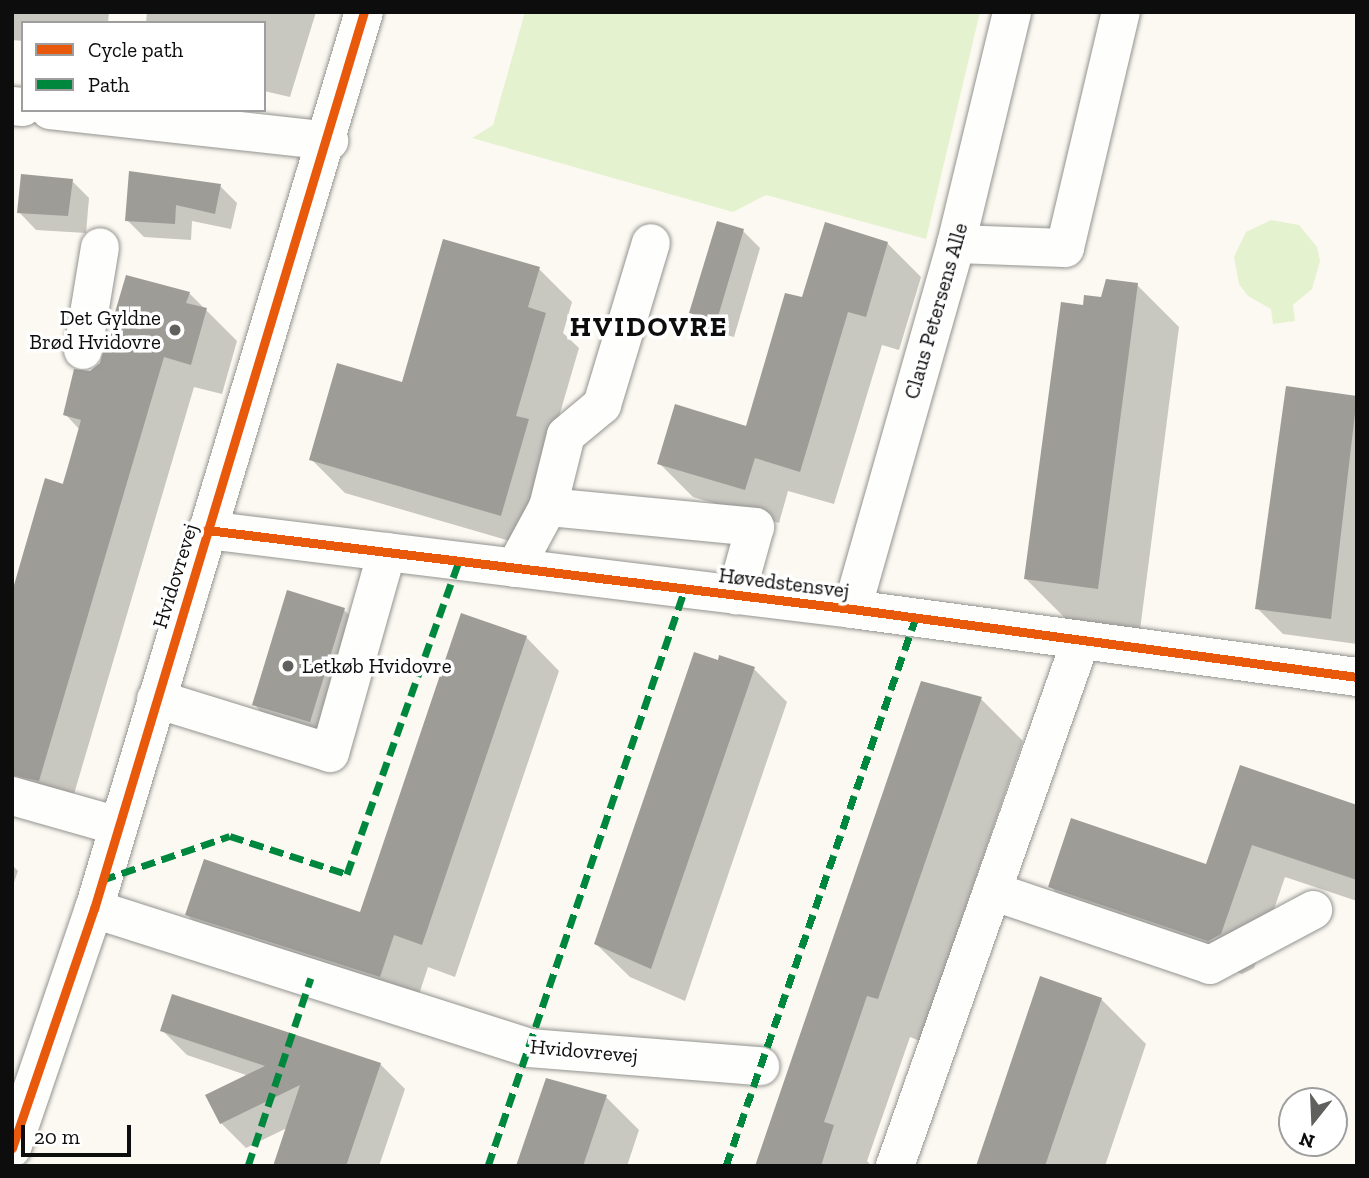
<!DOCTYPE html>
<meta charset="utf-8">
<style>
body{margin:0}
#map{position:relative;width:1369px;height:1178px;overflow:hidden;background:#fbf9f1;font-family:"Zilla Slab",serif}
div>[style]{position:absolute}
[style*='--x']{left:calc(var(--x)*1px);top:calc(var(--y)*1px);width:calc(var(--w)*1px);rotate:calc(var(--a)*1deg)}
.green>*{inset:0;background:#e5f2cf}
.shadow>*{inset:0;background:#0003}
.building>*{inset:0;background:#9e9c97}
.roads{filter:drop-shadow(0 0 2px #949390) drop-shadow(0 0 2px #949390)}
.minor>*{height:38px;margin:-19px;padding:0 19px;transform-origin:19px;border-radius:19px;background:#fefefd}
.quiet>*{height:7px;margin-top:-3.5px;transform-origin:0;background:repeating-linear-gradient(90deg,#00873e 0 14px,transparent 0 21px)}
.cycleway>*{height:9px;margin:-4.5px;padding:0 4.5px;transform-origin:4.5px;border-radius:4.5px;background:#e8590c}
.dots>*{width:19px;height:19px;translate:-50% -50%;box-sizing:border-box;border:4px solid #fff;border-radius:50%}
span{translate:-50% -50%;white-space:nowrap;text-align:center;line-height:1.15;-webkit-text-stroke:7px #fff;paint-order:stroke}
.street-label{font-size:21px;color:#0d0d0d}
.poi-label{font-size:21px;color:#0d0d0d}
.right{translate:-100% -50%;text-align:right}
.left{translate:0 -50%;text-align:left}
.district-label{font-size:28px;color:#0d0d0d;font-weight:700;letter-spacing:2px}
.frame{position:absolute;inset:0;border:14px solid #0d0d0d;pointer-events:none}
.legend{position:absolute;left:21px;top:21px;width:245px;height:91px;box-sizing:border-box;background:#fff;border:2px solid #9e9e9e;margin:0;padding:9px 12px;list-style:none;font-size:21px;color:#0d0d0d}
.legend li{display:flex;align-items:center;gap:14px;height:35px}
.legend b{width:35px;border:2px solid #9e9e9e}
.north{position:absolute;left:1278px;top:1087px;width:70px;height:70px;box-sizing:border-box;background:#fff;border:2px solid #9e9e9e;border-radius:50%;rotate:198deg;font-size:19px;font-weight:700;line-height:28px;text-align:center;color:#0d0d0d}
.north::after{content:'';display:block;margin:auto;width:24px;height:32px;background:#60605d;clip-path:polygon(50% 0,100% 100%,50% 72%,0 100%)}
.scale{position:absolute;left:21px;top:1125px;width:110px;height:32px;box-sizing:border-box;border:4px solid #0d0d0d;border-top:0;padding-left:9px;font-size:21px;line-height:24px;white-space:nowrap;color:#0d0d0d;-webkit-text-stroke:5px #fff;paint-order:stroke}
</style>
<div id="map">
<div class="green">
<div style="clip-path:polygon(525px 12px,980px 12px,926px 239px,766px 195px,733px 212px,472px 138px,493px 125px)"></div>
<div style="clip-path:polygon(1271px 220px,1299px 225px,1317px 247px,1320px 261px,1312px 289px,1293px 305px,1295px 321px,1273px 324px,1271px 309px,1248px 296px,1239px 284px,1234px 257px,1246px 232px)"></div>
</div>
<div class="shadow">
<div style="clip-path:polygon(12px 12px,109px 12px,108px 23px,23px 23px,23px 41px,12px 40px)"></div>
<div style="clip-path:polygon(147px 12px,316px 12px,290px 97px,264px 91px,264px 23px,146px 23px)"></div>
<div style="clip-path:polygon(72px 181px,89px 198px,86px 233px,36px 230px,19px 212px)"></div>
<div style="clip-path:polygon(220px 186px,237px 203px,231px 229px,192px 221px,191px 240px,144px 237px,127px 220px)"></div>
<div style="clip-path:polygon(743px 231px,760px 248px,734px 337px,709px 330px,691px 312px)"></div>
<div style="clip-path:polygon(887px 243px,921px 277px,899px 350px,882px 345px,834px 504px,788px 491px,779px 523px,693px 497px,659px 463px,747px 428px,804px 300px)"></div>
<div style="clip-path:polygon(539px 269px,572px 302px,563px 333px,579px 348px,551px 444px,534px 548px,345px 493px,311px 459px)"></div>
<div style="clip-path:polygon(1137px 285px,1179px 327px,1140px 630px,1068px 621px,1026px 579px,1084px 307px)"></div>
<div style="clip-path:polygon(189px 293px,237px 341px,222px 394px,194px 387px,69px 811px,12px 803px,12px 640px,80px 430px,65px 414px,91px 372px)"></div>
<div style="clip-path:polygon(1357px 398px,1357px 644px,1283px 634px,1257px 608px)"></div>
<div style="clip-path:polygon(344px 610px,353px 619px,319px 730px,262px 713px,254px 704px)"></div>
<div style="clip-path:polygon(526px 637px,559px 671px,455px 977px,428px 967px,414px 1010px,221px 948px,187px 915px,361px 914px)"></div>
<div style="clip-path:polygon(754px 669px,787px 702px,685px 1001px,630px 977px,596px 944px)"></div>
<div style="clip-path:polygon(946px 687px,981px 699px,1023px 741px,920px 1041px,910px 1037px,867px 1161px,872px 1166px,757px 1166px)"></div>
<div style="clip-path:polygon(1241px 767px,1357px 807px,1357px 901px,1285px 877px,1254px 968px,1242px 974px,1083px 920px,1050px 886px,1207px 866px)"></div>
<div style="clip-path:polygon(12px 865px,18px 871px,12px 888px)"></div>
<div style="clip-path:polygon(1101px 999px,1146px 1044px,1105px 1166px,978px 1166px)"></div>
<div style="clip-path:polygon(162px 1030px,380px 1064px,405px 1089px,379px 1166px,274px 1166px,287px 1128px,246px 1148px,221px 1123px,249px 1076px,187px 1055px)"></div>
<div style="clip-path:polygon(606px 1097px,639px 1130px,627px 1166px,518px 1166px)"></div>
</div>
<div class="building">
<div style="clip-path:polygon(129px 171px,221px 184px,215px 214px,176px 205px,175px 224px,125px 221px)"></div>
<div style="clip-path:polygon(21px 174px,73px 179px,68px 216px,17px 213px)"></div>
<div style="clip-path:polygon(717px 221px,744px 229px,717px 320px,689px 313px)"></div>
<div style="clip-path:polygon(825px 222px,888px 242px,866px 317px,848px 312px,800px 472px,755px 458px,745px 490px,657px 464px,675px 404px,746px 426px,785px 293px,802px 297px)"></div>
<div style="clip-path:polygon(443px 239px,540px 267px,528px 307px,546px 313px,516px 416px,529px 419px,501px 516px,309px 460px,337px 363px,402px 382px)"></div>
<div style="clip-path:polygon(126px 275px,190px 292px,186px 303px,207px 308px,191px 365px,164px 357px,39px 781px,12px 775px,12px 592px,45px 478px,63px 484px,81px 420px,63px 415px,74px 369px,90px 371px,100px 363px)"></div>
<div style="clip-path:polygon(1106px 279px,1138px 283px,1098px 589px,1024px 579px,1061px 302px,1083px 305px,1084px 295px,1101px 297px)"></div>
<div style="clip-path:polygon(1286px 386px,1357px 396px,1331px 619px,1255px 609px)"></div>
<div style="clip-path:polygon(287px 590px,345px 608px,310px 722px,252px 705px)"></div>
<div style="clip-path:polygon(461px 613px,527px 636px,422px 945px,394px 935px,380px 977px,185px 915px,204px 859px,360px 912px)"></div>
<div style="clip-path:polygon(694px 652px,718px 660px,719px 655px,755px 667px,651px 969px,594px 944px)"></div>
<div style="clip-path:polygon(921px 681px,982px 697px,878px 999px,867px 996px,824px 1122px,834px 1125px,821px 1166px,755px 1166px)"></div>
<div style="clip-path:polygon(1240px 765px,1357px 805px,1357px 880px,1252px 845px,1221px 934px,1208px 941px,1048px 887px,1071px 818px,1206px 864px)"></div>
<div style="clip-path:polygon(1040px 976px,1102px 998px,1045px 1166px,976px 1166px)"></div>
<div style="clip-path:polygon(172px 994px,381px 1063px,346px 1166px,273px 1166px,300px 1085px,220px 1124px,205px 1095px,265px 1066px,160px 1031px)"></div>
<div style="clip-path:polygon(546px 1078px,607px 1095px,583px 1166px,516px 1166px)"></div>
</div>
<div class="roads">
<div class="minor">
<div style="--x:12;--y:106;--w:11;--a:5"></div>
<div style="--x:50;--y:110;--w:281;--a:6.3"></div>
<div style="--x:956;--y:244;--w:109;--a:2.1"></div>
<div style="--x:1065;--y:248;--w:243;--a:-76.7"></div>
<div style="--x:83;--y:350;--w:104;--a:-80.6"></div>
<div style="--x:548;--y:507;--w:208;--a:5.5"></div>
<div style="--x:755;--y:527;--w:71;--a:105.6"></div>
<div style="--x:207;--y:530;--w:650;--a:6.98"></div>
<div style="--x:852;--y:609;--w:510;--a:7.67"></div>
<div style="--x:515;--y:568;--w:69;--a:-61.6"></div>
<div style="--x:548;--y:507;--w:74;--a:-76"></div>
<div style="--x:566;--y:435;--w:47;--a:-39.8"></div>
<div style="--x:602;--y:405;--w:169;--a:-73.2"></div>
<div style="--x:852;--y:609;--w:380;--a:-74.1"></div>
<div style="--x:956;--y:244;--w:239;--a:-76.4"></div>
<div style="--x:156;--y:699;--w:182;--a:17.2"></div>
<div style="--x:330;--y:753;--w:209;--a:-74.2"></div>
<div style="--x:12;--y:796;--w:110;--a:15.8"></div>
<div style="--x:992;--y:891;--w:230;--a:18.7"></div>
<div style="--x:1210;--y:965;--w:117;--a:-28.1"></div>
<div style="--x:94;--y:909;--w:457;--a:17.7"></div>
<div style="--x:529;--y:1048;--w:232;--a:4.5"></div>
<div style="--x:12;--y:1148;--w:253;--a:-71.1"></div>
<div style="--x:94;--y:909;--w:937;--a:-73.25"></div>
<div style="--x:895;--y:1166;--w:558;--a:-70.53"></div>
</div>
</div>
<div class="quiet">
<div style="--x:102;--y:880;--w:135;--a:-19"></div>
<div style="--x:230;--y:836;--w:123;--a:18"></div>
<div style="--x:347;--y:874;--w:332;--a:-70.3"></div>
<div style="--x:248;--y:1166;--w:198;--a:-71.5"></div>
<div style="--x:488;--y:1166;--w:610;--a:-71.15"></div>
<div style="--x:726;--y:1166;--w:581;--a:-70.91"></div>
</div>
<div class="cycleway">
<div style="--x:207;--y:530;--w:650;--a:6.98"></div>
<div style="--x:852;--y:609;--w:510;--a:7.67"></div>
<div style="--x:12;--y:1148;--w:253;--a:-71.1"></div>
<div style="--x:94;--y:909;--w:937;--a:-73.25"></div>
</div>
<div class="dots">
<div style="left:175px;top:330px;background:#60605d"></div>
<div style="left:288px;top:666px;background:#60605d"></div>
</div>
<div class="street-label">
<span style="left:936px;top:311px;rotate:-74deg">Claus Petersens Alle</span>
<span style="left:175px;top:576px;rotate:-73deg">Hvidovrevej</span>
<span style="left:784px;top:583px;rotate:7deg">Høvedstensvej</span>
<span style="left:584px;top:1051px;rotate:5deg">Hvidovrevej</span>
</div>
<div class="poi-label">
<span class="right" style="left:161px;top:330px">Det Gyldne<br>Brød Hvidovre</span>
<span class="left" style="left:302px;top:666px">Letkøb Hvidovre</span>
</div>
<div class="district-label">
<span style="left:649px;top:327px">HVIDOVRE</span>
</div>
<div class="frame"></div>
<ul class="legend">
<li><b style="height:9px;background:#e8590c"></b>Cycle path</li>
<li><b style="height:9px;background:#00873e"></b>Path</li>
</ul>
<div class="north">N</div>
<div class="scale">20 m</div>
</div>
